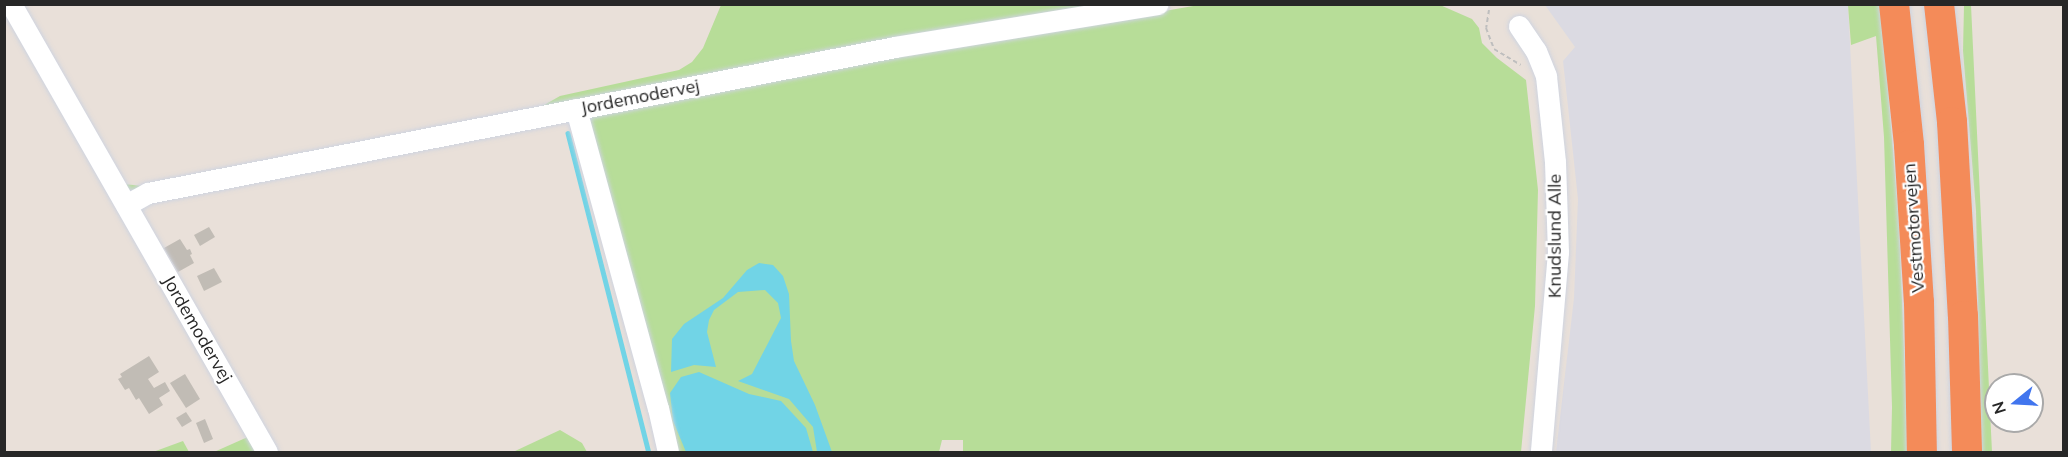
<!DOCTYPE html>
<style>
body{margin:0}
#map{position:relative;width:2068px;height:457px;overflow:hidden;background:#e9e0d9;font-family:Mulish,sans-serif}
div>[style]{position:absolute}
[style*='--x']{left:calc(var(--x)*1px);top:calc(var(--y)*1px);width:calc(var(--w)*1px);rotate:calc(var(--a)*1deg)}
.industrial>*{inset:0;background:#dbdae2}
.green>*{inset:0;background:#b7dd98}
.water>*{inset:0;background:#71d4e6}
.stream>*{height:4.5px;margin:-2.25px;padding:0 2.25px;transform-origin:2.25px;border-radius:2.25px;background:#71d4e6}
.building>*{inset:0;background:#c1bcb5}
.path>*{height:2px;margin-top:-1px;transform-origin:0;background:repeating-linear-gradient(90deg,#bebebe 0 4.5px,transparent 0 7.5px)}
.roads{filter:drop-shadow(0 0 2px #cfd4e0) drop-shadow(0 0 2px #cfd4e0)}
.minor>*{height:21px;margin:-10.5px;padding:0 10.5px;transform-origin:10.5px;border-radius:10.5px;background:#fff}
.highway>*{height:30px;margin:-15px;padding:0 15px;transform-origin:15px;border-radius:15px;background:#f48b59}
span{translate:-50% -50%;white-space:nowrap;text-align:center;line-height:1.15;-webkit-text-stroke:4.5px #fff;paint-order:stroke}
.street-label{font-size:18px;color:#272727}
.frame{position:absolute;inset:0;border:6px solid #272727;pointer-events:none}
.north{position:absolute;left:1984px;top:373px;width:60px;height:60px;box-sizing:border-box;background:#fff;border:2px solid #a9a9a9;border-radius:50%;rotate:252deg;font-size:16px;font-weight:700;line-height:24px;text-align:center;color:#272727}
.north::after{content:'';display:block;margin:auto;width:21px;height:27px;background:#4175ee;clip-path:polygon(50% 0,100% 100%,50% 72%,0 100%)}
</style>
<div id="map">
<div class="industrial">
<div style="clip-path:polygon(1545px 5px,1848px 5px,1871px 452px,1556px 452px,1574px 298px,1578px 199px,1563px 61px,1575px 47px)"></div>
</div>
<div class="green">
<div style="clip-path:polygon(721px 5px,1118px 5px,126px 191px,124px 184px,142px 186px,530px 113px,560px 96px,679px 70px,692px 62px,703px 48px)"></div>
<div style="clip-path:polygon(1199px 5px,1440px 5px,1472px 19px,1479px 28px,1482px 43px,1497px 58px,1526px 80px,1538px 190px,1535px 306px,1521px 452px,963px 452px,963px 440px,942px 440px,939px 452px,670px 452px,586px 116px,720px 88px)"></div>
<div style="clip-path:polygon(1848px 5px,1881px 5px,1899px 224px,1908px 452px,1891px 452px,1892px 407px,1884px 137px,1876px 36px,1851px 45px)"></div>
<div style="clip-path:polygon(1964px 5px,1971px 5px,1992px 452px,1981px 452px,1976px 211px,1963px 51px)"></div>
<div style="clip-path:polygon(560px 430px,582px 443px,587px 452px,513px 452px)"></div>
<div style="clip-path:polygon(250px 436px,259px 452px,214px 452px)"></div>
<div style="clip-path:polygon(183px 441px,189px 452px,153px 452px)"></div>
</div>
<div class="water">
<div style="clip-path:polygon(759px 263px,773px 265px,783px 276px,789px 294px,791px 341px,794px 361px,815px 405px,832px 452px,817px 452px,813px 427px,789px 399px,738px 381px,752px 374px,781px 318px,778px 303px,765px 290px,738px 292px,714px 310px,709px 320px,707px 332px,716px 367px,694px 365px,671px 372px,672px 339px,684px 324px,723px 298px,747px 270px)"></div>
<div style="clip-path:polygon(699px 372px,749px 394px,781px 401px,806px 428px,813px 452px,686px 452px,673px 421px,670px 393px,681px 377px)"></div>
</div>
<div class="stream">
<div style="--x:568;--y:133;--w:329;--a:75.8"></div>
</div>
<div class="building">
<div style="clip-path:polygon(209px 227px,215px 237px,200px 246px,194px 235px)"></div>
<div style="clip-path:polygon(180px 239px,187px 250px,190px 249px,192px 254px,190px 255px,194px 263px,178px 272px,164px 248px)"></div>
<div style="clip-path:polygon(214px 268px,222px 282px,204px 291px,197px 276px)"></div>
<div style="clip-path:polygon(149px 356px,159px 372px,148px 379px,154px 388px,165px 382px,170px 391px,159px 398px,163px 405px,149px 414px,139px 398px,136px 400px,129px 388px,125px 390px,118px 379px,122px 377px,120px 374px)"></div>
<div style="clip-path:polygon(185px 374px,200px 399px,186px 408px,170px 383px)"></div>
<div style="clip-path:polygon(186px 412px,192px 421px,182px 427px,176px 418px)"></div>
<div style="clip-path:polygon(205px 419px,213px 439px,204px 443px,196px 423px)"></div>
</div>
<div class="path">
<div style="--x:1489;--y:10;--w:18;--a:99"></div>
<div style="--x:1486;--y:28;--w:22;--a:69"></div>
<div style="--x:1494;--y:49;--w:31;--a:31"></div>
</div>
<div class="roads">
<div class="minor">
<div style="--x:11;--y:4;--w:516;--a:60.26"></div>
<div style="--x:1519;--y:26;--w:30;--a:56"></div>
<div style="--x:1536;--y:51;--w:27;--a:68"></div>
<div style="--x:1546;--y:76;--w:86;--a:84"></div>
<div style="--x:1555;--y:162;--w:90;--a:88.1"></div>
<div style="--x:1558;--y:252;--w:201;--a:94.9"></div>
<div style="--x:576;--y:109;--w:310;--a:74.7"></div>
<div style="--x:658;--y:408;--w:45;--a:77.2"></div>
<div style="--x:126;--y:205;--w:25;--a:-29"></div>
<div style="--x:148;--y:193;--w:761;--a:-11.06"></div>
<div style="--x:895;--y:47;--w:266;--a:-9.3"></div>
</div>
<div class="highway">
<div style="--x:1894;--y:4;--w:142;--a:83.9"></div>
<div style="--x:1909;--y:145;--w:157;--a:86.4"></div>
<div style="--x:1919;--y:302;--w:150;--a:88.9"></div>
<div style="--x:1939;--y:4;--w:119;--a:83.7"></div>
<div style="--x:1952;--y:122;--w:194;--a:86.8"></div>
<div style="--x:1963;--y:316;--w:136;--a:88.3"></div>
</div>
</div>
<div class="street-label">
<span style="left:640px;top:97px;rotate:-11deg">Jordemodervej</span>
<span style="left:1914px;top:228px;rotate:-94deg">Vestmotorvejen</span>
<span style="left:1555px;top:236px;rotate:-90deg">Knudslund Alle</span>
<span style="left:197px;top:329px;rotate:60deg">Jordemodervej</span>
</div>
<div class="frame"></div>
<div class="north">N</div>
</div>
